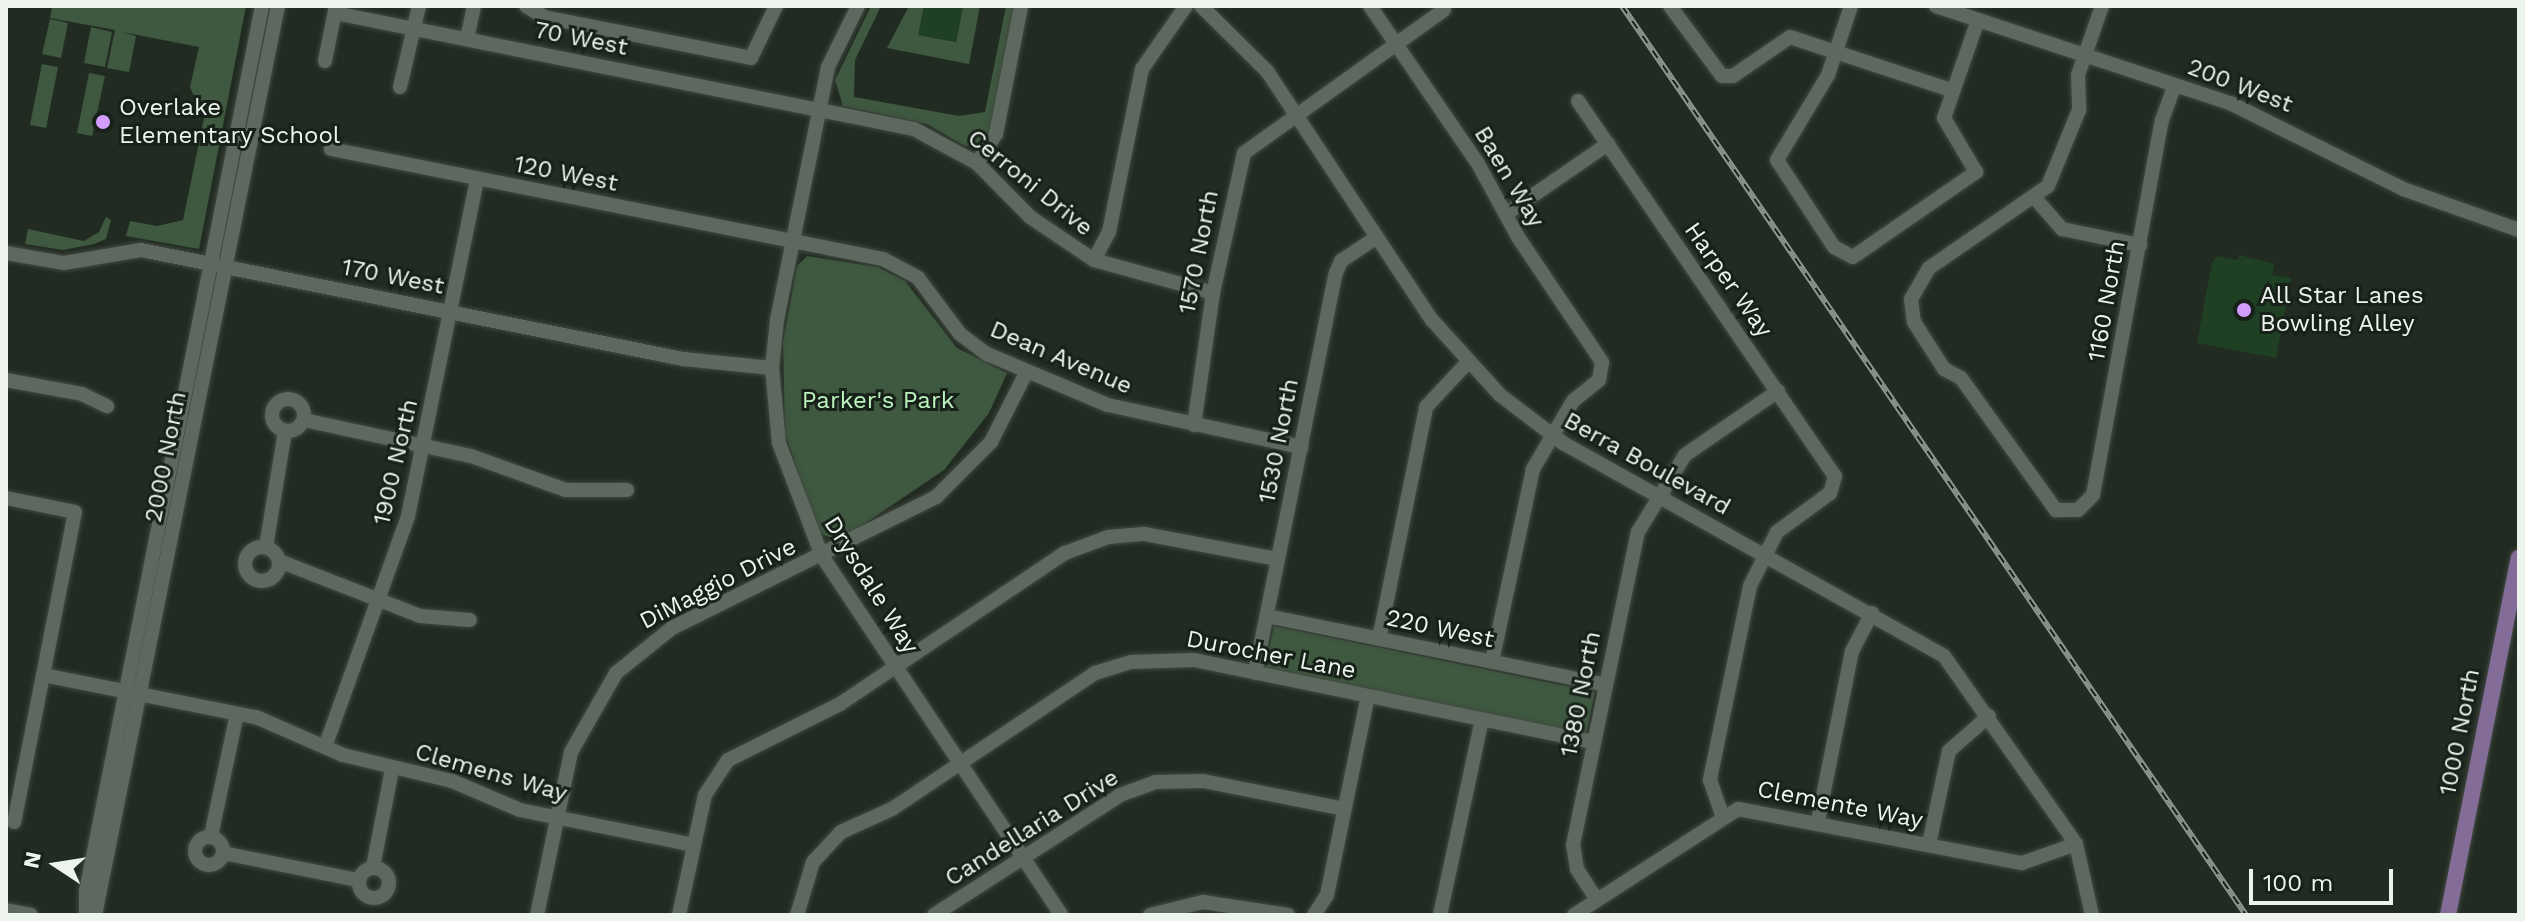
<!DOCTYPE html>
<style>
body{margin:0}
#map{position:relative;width:2525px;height:921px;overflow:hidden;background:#222b22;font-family:"Work Sans",sans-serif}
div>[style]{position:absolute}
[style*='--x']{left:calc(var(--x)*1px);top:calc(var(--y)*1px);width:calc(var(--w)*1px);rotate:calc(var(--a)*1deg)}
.green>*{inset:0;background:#3e593f}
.building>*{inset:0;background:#204023}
.roads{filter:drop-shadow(0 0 2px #414941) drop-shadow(0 0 2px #414941)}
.minor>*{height:14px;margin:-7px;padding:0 7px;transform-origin:7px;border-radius:7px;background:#5d685e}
.minor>.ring{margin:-7px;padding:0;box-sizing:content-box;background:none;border:14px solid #5d685e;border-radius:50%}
.major>*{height:16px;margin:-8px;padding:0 8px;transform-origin:8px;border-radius:8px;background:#836c98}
.rail>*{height:6px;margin-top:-3px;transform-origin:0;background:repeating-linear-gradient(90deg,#182119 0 9px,#8e968e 0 18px);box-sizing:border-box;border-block:2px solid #8e968e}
.dots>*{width:22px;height:22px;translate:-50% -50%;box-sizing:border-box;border:4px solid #182119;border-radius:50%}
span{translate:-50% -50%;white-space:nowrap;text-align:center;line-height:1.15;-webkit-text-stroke:6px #182119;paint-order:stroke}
.street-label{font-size:24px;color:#edf3ed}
.poi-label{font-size:24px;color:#edf3ed}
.left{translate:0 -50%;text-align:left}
.park-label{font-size:24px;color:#bbf3be}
.frame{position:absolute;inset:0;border:8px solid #edf3ed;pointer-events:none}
.north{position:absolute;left:16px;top:825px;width:80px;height:80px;-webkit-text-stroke:6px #182119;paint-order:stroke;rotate:282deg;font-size:22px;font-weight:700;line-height:32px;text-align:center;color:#edf3ed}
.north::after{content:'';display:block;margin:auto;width:28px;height:36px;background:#edf3ed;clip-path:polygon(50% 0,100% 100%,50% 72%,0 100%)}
.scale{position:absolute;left:2249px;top:869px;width:144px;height:36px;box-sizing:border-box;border:4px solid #edf3ed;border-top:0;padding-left:10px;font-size:24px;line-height:28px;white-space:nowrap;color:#edf3ed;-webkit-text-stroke:6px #182119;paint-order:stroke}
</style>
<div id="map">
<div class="green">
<div style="clip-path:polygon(43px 6px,246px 6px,199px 249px,126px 236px,130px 221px,157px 226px,183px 220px,207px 104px,196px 101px,190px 87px,199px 47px,122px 32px,136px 36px,129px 72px,107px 68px,115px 30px,50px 18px,52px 8px)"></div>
<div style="clip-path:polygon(871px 6px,881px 6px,855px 60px,854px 97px,959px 116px,985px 112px,1006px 6px,1016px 6px,992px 127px,978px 145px,965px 146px,927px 124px,843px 106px,835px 80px)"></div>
<div style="clip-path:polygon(909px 6px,924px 6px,919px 35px,956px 42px,963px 6px,980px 6px,969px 64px,887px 48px)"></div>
<div style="clip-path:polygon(50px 19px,68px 23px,61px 58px,42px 54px)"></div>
<div style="clip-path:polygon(91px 27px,112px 32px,105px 67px,84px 63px)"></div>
<div style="clip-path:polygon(42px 64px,58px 67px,46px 128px,30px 125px)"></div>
<div style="clip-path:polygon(89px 73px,105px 76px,92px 136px,77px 133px)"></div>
<div style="clip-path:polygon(106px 217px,111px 220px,106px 239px,94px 244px,63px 250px,25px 244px,28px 229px,84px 241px,99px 232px)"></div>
<div style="clip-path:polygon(807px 256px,877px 267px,905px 281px,957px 348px,1007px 373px,989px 413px,944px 470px,839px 541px,819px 533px,785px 433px,783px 342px,797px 266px)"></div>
<div style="clip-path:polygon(1274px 626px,1595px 692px,1586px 734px,1265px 668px)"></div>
</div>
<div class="building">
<div style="clip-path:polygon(924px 6px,963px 6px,956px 42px,918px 35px)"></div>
<div style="clip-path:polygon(2239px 255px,2274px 264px,2272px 275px,2291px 278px,2276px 358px,2197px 343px,2212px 263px,2217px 256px,2238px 260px)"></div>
</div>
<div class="roads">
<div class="minor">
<div style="--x:526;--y:6;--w:21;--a:31"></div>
<div style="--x:544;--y:17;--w:211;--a:11.2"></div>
<div style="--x:751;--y:58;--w:58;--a:-64.3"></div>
<div style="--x:858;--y:6;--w:68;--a:116.2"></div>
<div style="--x:828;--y:67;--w:258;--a:101.4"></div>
<div style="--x:777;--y:320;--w:48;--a:95.9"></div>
<div style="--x:772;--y:368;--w:75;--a:84.7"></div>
<div style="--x:779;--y:443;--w:121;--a:69.2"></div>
<div style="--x:822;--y:556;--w:431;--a:56.3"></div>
<div style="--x:1201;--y:6;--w:93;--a:44.6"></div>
<div style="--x:1267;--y:71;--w:299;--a:56.5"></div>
<div style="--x:1432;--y:320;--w:101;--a:47.8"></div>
<div style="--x:1500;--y:395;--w:79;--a:37.3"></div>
<div style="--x:1563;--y:443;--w:436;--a:29.2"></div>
<div style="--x:1944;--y:656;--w:230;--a:54.9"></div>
<div style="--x:2076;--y:844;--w:73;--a:77.3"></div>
<div style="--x:1370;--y:6;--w:189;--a:55.6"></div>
<div style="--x:1477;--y:162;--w:85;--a:61.3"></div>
<div style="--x:1518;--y:237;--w:151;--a:56.1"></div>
<div style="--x:1602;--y:362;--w:18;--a:99"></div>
<div style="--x:1599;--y:380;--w:33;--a:141"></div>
<div style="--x:1573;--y:401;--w:79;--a:120.5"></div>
<div style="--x:1533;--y:469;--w:197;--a:102"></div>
<div style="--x:1670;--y:6;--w:87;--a:53.4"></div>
<div style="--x:1722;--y:76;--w:11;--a:0"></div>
<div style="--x:1733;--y:76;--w:69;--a:-34.4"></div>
<div style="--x:1790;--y:37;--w:169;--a:18.2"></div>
<div style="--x:1851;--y:6;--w:73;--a:108.4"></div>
<div style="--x:1828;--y:75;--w:99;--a:121"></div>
<div style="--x:1777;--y:160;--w:104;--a:56.8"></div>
<div style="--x:1834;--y:247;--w:21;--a:28"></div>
<div style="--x:1853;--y:257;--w:150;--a:-34.6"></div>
<div style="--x:1976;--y:172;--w:63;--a:-120.7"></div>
<div style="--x:1944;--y:118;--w:104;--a:-70.9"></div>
<div style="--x:1936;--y:6;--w:312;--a:18.3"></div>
<div style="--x:2232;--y:104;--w:191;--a:26.4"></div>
<div style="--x:2403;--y:189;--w:123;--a:19.5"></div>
<div style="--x:2102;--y:6;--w:73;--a:109.2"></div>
<div style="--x:2078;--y:75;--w:35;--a:88"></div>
<div style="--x:2079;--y:110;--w:82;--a:112.2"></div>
<div style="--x:2048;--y:186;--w:145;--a:145.4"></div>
<div style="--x:1929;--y:268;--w:36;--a:120"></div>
<div style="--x:1911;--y:299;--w:23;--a:83"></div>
<div style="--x:1914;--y:322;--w:56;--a:57.4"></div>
<div style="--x:1944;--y:369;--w:19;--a:28"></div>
<div style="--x:1961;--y:378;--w:163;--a:54.3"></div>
<div style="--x:2056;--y:510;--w:22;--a:0"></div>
<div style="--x:2078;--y:510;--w:21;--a:-45"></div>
<div style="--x:2093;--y:495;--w:381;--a:-79.6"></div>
<div style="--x:2162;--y:120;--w:37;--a:-70"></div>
<div style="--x:335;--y:13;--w:591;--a:11.33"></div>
<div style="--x:914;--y:129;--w:72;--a:28.4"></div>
<div style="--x:977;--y:163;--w:76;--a:45.5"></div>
<div style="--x:1030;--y:217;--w:77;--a:33.9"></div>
<div style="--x:1094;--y:260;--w:123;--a:15.5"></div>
<div style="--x:467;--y:39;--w:34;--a:-78"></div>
<div style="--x:325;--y:61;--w:56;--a:-78.7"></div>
<div style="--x:400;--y:87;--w:83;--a:-76.8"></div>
<div style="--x:1578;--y:101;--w:455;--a:55.6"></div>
<div style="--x:1835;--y:476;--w:18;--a:106"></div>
<div style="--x:1830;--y:493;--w:66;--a:143.7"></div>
<div style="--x:1777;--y:532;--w:60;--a:116.6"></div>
<div style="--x:1750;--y:586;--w:198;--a:101.7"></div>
<div style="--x:1710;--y:780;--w:36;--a:71"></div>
<div style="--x:331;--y:149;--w:563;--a:11.27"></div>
<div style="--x:883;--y:259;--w:40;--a:28"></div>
<div style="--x:918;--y:278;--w:70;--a:53.1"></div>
<div style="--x:960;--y:334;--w:34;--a:37"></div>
<div style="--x:987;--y:354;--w:131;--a:22.9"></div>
<div style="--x:1108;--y:405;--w:198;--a:12.3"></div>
<div style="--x:977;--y:163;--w:35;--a:-57"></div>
<div style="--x:996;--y:134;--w:130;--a:-78.9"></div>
<div style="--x:2034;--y:197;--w:43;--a:48.8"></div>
<div style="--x:2062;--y:229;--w:80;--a:11.6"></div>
<div style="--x:1506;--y:214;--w:124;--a:-34.5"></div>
<div style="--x:6;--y:253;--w:59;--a:9.8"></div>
<div style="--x:64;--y:263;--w:78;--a:-9.6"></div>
<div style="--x:141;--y:250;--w:553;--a:11.37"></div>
<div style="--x:683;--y:359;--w:89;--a:5.8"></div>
<div style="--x:1094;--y:260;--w:32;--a:-62"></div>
<div style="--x:1109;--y:232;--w:166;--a:-78.6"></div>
<div style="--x:1142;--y:69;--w:77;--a:-55.1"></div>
<div style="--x:6;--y:380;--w:77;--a:10.4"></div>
<div style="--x:82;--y:394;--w:28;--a:26"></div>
<div class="ring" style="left:272px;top:399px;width:18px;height:18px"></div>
<div style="--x:304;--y:420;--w:171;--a:12.2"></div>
<div style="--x:471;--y:456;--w:101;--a:19.7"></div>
<div style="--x:566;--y:490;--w:61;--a:0"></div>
<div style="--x:1194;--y:425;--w:133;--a:-81.8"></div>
<div style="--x:1213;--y:293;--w:143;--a:-77.5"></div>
<div style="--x:1244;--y:153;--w:246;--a:-35.6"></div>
<div style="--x:6;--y:498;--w:70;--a:11.5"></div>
<div style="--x:75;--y:512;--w:316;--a:101.1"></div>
<div class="ring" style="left:245px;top:547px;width:20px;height:20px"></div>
<div style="--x:266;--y:547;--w:118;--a:-80.7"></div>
<div style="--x:279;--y:561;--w:151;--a:21.3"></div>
<div style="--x:420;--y:616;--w:50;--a:4.6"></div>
<div style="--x:1267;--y:616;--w:345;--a:11.5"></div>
<div style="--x:1379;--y:639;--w:237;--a:-78.5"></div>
<div style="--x:1426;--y:407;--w:60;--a:-47"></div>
<div style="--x:1255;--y:673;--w:408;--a:-78.6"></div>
<div style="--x:1336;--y:273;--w:13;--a:-67"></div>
<div style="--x:1341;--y:261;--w:43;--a:-33.7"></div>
<div style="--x:43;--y:675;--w:217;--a:11.2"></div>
<div style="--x:256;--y:717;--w:95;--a:23.6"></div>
<div style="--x:343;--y:755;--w:112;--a:13.4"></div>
<div style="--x:452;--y:781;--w:74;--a:23.1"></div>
<div style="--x:520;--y:810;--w:177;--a:11.4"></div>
<div style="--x:325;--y:747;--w:245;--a:-70.2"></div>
<div style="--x:408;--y:516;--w:344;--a:-78.4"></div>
<div style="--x:1818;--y:821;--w:173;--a:-78.7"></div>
<div style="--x:1852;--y:651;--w:43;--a:-62.2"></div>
<div style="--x:211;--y:836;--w:125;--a:-78"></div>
<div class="ring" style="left:195px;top:837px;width:14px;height:14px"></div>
<div style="--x:1929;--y:844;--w:95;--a:-77.9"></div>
<div style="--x:1949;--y:751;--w:53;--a:-41.2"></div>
<div style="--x:223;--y:853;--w:138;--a:11.3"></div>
<div style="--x:373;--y:867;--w:100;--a:-79"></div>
<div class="ring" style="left:359px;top:868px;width:16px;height:16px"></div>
<div style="--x:1597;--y:900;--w:37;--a:-123"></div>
<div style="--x:1577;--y:869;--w:24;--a:-99"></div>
<div style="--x:1573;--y:845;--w:320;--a:-78.3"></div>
<div style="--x:1638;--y:532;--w:90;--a:-58.6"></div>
<div style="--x:1685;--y:455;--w:113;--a:-34.5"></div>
<div style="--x:6;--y:910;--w:25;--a:11"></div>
<div style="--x:86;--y:915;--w:24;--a:-90"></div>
<div style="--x:86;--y:891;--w:902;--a:-78.75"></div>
<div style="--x:95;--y:915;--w:927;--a:-78.62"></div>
<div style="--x:537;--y:915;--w:167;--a:-78.2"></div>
<div style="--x:571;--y:752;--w:91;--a:-60.3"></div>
<div style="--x:616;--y:673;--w:72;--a:-38.8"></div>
<div style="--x:672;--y:628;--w:295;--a:-26.4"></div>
<div style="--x:936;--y:497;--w:78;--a:-45"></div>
<div style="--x:991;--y:442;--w:80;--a:-63.1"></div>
<div style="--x:679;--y:915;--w:123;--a:-77.8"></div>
<div style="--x:705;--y:795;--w:42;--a:-56.7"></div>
<div style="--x:728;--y:760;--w:125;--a:-26.6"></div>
<div style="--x:840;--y:704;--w:271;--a:-33.9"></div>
<div style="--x:1065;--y:553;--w:46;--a:-20.4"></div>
<div style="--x:1108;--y:537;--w:36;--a:-5"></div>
<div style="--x:1144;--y:534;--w:136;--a:10.6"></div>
<div style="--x:797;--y:915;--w:55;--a:-73.2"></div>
<div style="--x:813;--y:862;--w:41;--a:-47"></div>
<div style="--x:841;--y:832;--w:56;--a:-24.3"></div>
<div style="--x:892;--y:809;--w:244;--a:-33.8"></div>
<div style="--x:1095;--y:673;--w:38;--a:-17"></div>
<div style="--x:1131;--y:662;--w:63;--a:-1.8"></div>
<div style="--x:1194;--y:660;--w:408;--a:11.6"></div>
<div style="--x:934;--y:915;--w:221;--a:-32.8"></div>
<div style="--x:1120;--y:795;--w:37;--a:-20"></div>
<div style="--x:1155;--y:782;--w:48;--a:-1.2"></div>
<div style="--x:1203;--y:781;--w:144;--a:11.2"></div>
<div style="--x:1150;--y:915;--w:55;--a:-13.8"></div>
<div style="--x:1203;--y:902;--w:86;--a:8.7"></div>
<div style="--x:1314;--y:915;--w:24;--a:-57"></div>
<div style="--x:1327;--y:895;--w:203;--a:-78.4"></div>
<div style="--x:1440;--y:915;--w:200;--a:-77.9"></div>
<div style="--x:1574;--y:915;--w:195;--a:-32.9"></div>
<div style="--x:1738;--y:809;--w:289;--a:10.8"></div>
<div style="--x:2022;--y:863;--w:57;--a:-19.4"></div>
</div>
<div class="major">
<div style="--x:2448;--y:915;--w:364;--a:-78.8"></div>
</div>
</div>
<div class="rail">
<div style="--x:1622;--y:6;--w:1103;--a:55.53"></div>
</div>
<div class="dots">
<div style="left:103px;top:122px;background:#d29dfd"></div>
<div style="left:2244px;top:310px;background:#d29dfd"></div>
</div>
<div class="street-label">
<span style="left:581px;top:39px;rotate:11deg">70 West</span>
<span style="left:2240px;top:86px;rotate:21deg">200 West</span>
<span style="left:566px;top:174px;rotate:11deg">120 West</span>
<span style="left:1509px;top:177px;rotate:59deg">Baen Way</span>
<span style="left:1030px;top:183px;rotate:39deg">Cerroni Drive</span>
<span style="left:1199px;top:252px;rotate:-79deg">1570 North</span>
<span style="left:393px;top:277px;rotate:11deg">170 West</span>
<span style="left:1728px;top:280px;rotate:55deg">Harper Way</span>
<span style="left:2107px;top:301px;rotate:-80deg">1160 North</span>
<span style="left:1061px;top:358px;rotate:23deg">Dean Avenue</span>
<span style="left:1279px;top:441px;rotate:-79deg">1530 North</span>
<span style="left:166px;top:457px;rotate:-79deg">2000 North</span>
<span style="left:396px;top:462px;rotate:-77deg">1900 North</span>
<span style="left:1647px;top:464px;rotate:29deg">Berra Boulevard</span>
<span style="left:718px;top:584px;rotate:-27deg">DiMaggio Drive</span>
<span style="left:871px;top:585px;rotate:58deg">Drysdale Way</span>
<span style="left:1440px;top:629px;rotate:12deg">220 West</span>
<span style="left:1271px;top:655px;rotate:11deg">Durocher Lane</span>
<span style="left:1581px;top:694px;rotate:-79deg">1380 North</span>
<span style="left:2460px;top:732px;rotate:-79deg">1000 North</span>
<span style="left:491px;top:773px;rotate:16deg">Clemens Way</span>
<span style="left:1840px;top:805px;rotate:11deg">Clemente Way</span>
<span style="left:1032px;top:828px;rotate:-32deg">Candellaria Drive</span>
</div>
<div class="poi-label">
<span class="left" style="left:119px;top:122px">Overlake<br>Elementary School</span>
<span class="left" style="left:2260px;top:310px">All Star Lanes<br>Bowling Alley</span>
</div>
<div class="park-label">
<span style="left:878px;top:401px">Parker's Park</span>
</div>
<div class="frame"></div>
<div class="north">N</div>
<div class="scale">100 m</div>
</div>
